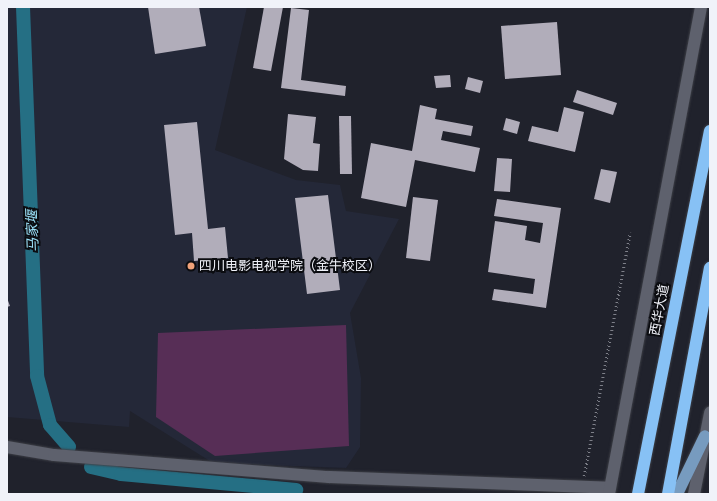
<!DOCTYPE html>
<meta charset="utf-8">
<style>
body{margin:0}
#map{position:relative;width:717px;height:501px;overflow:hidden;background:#20222c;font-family:Roboto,"Noto Sans SC",sans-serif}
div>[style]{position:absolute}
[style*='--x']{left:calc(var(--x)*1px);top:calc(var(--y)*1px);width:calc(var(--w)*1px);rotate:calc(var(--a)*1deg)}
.built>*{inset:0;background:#242838}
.green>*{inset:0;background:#572e56}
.canal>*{height:14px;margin:-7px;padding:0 7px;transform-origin:7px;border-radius:7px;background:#256f84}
.building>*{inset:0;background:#b1adba}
.path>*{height:2.5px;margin-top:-1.25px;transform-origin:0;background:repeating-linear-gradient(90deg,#7e8089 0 1px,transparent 0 4px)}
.roads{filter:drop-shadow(0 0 1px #3d3f46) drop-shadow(0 0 1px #3d3f46)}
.minor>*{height:12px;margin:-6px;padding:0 6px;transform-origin:6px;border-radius:6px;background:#5e616d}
.major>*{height:12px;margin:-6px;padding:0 6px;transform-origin:6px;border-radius:6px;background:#779bbf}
.highway>*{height:12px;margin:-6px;padding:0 6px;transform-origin:6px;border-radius:6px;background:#87c1f5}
.dots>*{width:11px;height:11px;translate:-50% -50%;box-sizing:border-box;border:2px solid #0b0c10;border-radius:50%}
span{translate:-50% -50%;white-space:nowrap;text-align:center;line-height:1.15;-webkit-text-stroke:4px #0b0c10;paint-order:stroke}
.poi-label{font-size:13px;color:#f0f2f9}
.left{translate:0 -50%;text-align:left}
.street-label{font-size:13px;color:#f0f2f9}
.water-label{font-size:14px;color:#9ae0f7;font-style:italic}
.frame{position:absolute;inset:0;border:8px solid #f0f2f9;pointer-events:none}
</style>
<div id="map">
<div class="built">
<div style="clip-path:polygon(7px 7px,247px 7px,215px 150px,296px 180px,340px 185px,346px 211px,399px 219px,350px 313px,361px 378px,360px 447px,346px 468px,213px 463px,130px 411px,129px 427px,7px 417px)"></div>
</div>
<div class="green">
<div style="clip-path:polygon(346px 325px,349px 446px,215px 456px,156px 417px,158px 333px)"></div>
</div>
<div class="canal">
<div style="--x:23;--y:7;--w:369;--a:87.8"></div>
<div style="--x:37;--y:376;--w:51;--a:75.1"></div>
<div style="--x:50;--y:425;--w:29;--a:49"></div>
<div style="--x:91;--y:467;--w:31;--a:13"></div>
<div style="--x:121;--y:474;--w:176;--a:5.2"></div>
</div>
<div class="building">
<div style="clip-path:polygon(148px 7px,199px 7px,206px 46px,155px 54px)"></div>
<div style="clip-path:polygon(264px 7px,283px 7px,271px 71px,253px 68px)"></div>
<div style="clip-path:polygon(291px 8px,309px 10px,301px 80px,346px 86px,345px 96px,281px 88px)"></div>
<div style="clip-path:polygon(557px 22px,561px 75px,505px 79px,501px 26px)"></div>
<div style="clip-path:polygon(450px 75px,451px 87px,436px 88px,434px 76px)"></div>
<div style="clip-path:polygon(468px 77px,483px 81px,480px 93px,465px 89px)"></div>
<div style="clip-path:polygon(577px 90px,617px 103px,613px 115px,573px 102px)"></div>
<div style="clip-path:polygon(420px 105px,437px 109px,435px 119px,473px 126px,471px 136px,443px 131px,441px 140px,480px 148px,475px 172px,415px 160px,406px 207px,361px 198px,371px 143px,412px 151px)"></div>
<div style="clip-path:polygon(564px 107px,584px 112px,575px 152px,528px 141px,532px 126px,558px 132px)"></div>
<div style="clip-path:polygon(288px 114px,316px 117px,313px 143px,320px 144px,318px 171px,303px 170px,284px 159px)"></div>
<div style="clip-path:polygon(339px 116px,351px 116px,352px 174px,340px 174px)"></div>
<div style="clip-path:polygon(506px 118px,520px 122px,517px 134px,503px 130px)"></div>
<div style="clip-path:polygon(197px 122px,208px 229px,225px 227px,228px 258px,194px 261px,192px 233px,175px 235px,164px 125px)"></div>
<div style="clip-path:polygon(497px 158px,512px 159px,510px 192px,494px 191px)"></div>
<div style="clip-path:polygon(601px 169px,617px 172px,610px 203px,594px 199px)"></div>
<div style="clip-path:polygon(328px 195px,340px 290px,307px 294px,295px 198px)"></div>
<div style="clip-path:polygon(413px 197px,438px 200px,430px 261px,406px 258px)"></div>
<div style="clip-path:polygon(497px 199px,561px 208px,546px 308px,492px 300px,494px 289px,533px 294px,535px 279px,488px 272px,495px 221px,527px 226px,525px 240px,540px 243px,543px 223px,494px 216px)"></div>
<div style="clip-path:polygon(7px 298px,10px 306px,7px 307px)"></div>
</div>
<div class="path">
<div style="--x:584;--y:476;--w:248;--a:-79.3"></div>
</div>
<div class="roads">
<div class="minor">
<div style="--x:7;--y:447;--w:48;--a:9.7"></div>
<div style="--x:54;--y:455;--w:276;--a:4.6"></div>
<div style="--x:329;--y:477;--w:281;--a:2.2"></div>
<div style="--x:609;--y:494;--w:496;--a:-79.3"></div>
<div style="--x:694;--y:494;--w:83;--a:-78.8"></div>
</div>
<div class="major">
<div style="--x:677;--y:494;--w:64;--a:-64.2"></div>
</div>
<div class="highway">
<div style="--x:638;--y:494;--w:370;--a:-78.8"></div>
<div style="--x:668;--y:494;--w:230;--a:-79.5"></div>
</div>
</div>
<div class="dots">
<div style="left:191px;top:266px;background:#f0a27a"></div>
</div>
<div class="poi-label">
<span class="left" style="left:199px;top:266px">四川电影电视学院（金牛校区）</span>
</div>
<div class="street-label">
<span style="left:660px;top:310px;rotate:-79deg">西华大道</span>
</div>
<div class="water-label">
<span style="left:32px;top:231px;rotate:-92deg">马家堰</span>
</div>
<div class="frame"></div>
</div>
